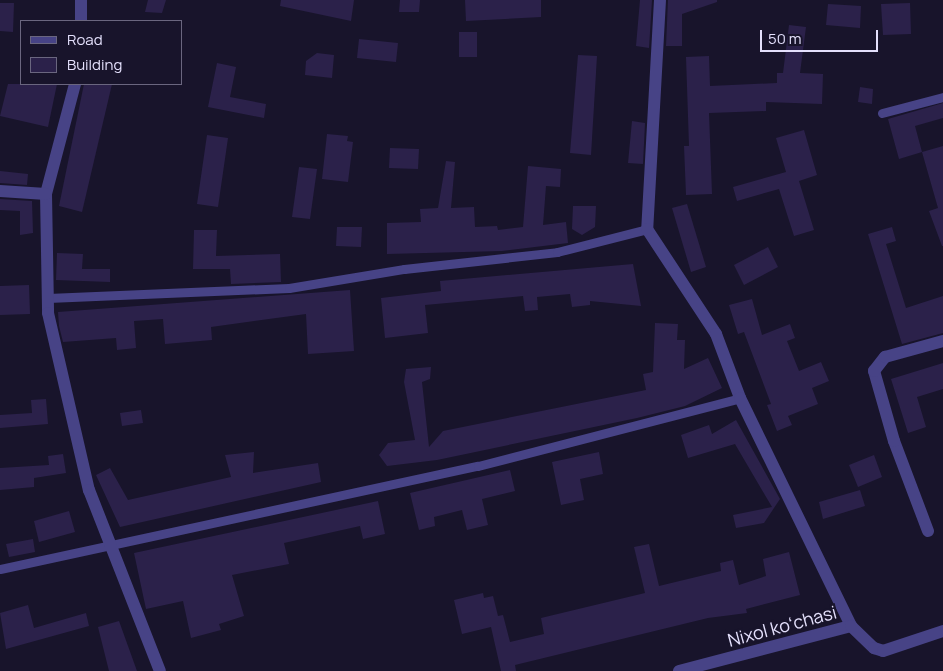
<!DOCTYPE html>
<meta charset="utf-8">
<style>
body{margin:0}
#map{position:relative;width:943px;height:671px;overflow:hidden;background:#18142b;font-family:Manrope,sans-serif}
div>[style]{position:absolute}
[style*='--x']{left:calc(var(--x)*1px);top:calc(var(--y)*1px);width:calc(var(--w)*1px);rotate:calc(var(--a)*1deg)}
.building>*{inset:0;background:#2b214a}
.service>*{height:9px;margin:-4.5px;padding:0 4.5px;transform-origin:4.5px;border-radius:4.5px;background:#474386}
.minor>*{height:12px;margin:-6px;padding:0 6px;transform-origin:6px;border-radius:6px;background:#474386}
span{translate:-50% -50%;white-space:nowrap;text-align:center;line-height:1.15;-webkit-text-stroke:4.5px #18142b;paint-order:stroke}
.street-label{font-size:18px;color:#e4e0fc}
.legend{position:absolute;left:20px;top:20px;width:162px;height:65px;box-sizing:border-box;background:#18142b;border:1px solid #6a667f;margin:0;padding:6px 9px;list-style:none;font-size:15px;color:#e4e0fc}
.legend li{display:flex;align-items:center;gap:10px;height:25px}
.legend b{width:25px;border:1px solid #6a667f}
.scale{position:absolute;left:760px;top:30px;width:118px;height:22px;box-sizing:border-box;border:2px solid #e4e0fc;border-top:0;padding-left:6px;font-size:15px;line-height:18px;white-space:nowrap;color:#e4e0fc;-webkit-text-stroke:4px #18142b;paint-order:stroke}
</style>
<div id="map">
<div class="building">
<div style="clip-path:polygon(148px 0,166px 0,162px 13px,145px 12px)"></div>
<div style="clip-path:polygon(281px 0,354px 0,351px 21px,280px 6px)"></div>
<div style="clip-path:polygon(400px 0,420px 0,419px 12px,399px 12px)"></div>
<div style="clip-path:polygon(465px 0,541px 0,541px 17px,466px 21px)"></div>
<div style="clip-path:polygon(640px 0,652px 0,649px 48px,636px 46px)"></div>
<div style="clip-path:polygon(668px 0,717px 0,717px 2px,682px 14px,682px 46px,666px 46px)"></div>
<div style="clip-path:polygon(0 3px,14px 3px,13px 32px,0 31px)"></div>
<div style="clip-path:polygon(910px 3px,911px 34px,883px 35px,881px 4px)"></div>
<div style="clip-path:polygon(828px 4px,861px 6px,860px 28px,826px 25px)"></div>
<div style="clip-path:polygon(789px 25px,806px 27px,800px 73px,823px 74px,822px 104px,766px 102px,766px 111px,709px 113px,712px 194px,686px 195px,684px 146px,689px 146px,686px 57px,709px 56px,710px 86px,777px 83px,777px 73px,783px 73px)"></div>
<div style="clip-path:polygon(459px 32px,477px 32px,477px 57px,459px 57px)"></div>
<div style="clip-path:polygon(359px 39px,398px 43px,396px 62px,357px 58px)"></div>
<div style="clip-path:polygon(317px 53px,334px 55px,332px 78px,305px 75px,306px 61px)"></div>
<div style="clip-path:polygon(578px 55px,597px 56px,591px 155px,570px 153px)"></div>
<div style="clip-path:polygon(217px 63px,236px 67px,230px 97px,266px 104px,264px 118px,208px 107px)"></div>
<div style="clip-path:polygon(8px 84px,57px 84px,48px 127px,0 116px)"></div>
<div style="clip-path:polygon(84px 84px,112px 84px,82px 212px,59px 206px)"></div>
<div style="clip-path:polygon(860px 87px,873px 89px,872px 104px,858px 102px)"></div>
<div style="clip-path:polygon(943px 103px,943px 118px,915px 126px,922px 152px,899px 159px,888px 119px)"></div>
<div style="clip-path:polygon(632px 121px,645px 123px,643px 164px,628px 163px)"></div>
<div style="clip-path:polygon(804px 130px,817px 175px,799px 181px,814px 230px,794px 236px,779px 189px,737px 201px,733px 187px,786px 172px,776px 138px)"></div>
<div style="clip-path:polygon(327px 134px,348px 136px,347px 141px,353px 142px,348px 182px,322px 179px)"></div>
<div style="clip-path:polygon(207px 135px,228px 138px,218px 207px,197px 204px)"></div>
<div style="clip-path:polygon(943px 146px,943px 246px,942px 246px,929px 211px,938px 208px,922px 152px)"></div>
<div style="clip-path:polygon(390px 148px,419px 149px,418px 169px,389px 168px)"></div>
<div style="clip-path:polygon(446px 161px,455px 162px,451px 208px,474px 207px,475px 227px,497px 226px,498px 230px,523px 227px,528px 166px,561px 169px,560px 187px,546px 186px,543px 225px,566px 222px,568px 243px,502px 251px,387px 254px,387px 223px,421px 222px,420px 209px,438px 208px)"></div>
<div style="clip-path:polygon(299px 167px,317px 169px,310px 219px,292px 217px)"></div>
<div style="clip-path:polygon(0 171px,28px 174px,27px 185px,0 183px)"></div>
<div style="clip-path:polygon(0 199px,32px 201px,33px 233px,20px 235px,20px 211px,0 210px)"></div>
<div style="clip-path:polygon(687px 204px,706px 267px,691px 272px,672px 208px)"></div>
<div style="clip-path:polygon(573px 206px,596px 206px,595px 227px,582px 235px,572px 229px)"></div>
<div style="clip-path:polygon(337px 227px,362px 227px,361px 247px,336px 246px)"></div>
<div style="clip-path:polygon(892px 227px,896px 241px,886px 244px,906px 308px,943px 296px,943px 333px,902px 344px,868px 234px)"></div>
<div style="clip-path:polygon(194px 230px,217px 230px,216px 256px,280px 254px,281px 282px,231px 284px,230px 269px,193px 269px)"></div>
<div style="clip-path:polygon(768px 247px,778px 267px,744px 285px,734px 265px)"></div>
<div style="clip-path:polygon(57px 253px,83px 254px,82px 269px,110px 269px,110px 282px,56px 280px)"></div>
<div style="clip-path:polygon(633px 264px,641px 306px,590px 301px,590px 305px,572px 307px,570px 294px,537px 297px,538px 310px,525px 311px,523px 296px,425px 305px,428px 333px,385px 338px,381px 298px,441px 291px,440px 281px)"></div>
<div style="clip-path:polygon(29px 285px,30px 314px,0 315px,0 286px)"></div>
<div style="clip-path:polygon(350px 290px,354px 351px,308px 354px,306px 314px,211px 327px,212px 340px,165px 344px,163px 319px,134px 321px,136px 348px,117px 350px,116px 338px,63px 342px,59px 326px,58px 312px)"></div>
<div style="clip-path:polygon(752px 299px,762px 335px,790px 324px,795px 338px,787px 341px,799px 371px,821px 362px,829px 381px,812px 388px,818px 404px,788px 416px,792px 425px,777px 431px,767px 405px,771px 404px,744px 332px,738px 334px,729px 305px)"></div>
<div style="clip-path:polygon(655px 323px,678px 324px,677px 340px,685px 340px,684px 369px,708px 358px,722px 388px,685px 406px,637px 418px,437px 460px,387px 466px,379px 455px,388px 443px,415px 440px,404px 382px,406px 369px,431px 367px,430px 379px,422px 382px,429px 447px,443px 431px,646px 390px,643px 374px,653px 372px)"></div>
<div style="clip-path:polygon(943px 363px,943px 389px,917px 397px,926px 427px,908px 433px,891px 379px)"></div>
<div style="clip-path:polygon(46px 399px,48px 424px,0 428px,0 415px,32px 413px,31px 400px)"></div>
<div style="clip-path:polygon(141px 410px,143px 423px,122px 426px,120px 413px)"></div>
<div style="clip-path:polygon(736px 420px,780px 499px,764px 523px,736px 528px,733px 515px,772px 507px,735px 444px,688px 458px,681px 435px,709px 425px,712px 434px)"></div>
<div style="clip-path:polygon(254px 452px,253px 473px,318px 463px,321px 482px,120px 527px,96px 475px,110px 468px,128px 500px,231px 477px,225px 455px)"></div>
<div style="clip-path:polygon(599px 452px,603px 474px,580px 479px,584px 500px,561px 505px,552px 462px)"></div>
<div style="clip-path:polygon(63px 454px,66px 473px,34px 478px,34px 487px,0 490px,0 468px,49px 465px,48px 456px)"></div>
<div style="clip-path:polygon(874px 455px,882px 477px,858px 487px,849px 465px)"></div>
<div style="clip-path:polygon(510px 470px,515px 491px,482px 499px,488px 525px,467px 530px,462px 510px,434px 517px,435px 526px,419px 530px,410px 493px)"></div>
<div style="clip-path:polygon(860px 490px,865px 506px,823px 519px,819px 502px)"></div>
<div style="clip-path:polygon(378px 501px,385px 534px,363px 539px,360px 526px,284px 543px,289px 564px,232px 575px,244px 616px,219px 624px,221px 630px,191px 638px,183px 601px,146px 609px,134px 553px)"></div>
<div style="clip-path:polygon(69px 511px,75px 532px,39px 542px,34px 521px)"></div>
<div style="clip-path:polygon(33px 539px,35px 552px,9px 557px,6px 544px)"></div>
<div style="clip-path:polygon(649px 544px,659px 586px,721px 571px,720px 563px,733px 560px,739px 585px,766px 576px,763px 559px,789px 552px,800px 595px,746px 609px,747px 613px,708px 618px,515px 665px,516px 671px,501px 671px,491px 627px,462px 634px,454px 600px,483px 593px,484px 598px,493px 596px,498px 616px,503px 615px,510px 642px,544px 634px,541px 618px,645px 593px,634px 547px)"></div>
<div style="clip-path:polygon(28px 605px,34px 628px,86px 613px,89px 626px,6px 649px,0 613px)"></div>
<div style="clip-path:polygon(119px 621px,137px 671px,109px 671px,98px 627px)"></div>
</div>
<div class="service">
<div style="--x:882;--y:113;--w:63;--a:-14.7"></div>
<div style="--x:48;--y:298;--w:241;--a:-2.4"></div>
<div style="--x:289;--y:288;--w:117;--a:-9.4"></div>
<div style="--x:404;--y:269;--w:154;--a:-6.3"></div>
<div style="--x:557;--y:252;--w:93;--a:-14.3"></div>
<div style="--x:0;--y:569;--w:489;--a:-12.2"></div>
<div style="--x:478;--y:466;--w:271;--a:-14.5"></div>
</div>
<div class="minor">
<div style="--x:660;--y:0;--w:229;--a:93.2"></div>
<div style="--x:647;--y:229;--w:126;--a:56.7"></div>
<div style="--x:716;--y:334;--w:68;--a:69.4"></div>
<div style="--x:740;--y:398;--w:254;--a:64"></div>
<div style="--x:81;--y:21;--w:21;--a:-90"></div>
<div style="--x:75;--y:84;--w:114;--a:104.8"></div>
<div style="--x:46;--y:194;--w:119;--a:89"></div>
<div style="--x:48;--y:313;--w:182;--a:77"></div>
<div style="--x:89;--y:490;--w:194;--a:68.6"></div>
<div style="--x:0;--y:191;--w:46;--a:3.7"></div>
<div style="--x:928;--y:531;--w:96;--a:-110.7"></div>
<div style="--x:894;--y:441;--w:73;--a:-105.9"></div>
<div style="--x:874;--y:371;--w:18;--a:-52"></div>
<div style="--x:885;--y:357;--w:60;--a:-15.4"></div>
<div style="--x:679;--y:671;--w:178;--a:-14.7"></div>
<div style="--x:851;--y:626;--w:32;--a:44"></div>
<div style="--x:874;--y:648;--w:9;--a:18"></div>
<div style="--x:883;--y:651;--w:63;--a:-18.4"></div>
</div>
<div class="street-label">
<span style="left:782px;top:626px;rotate:-15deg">Nixol koʻchasi</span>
</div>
<ul class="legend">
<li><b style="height:6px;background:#474386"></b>Road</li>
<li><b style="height:14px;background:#2b214a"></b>Building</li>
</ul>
<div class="scale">50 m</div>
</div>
